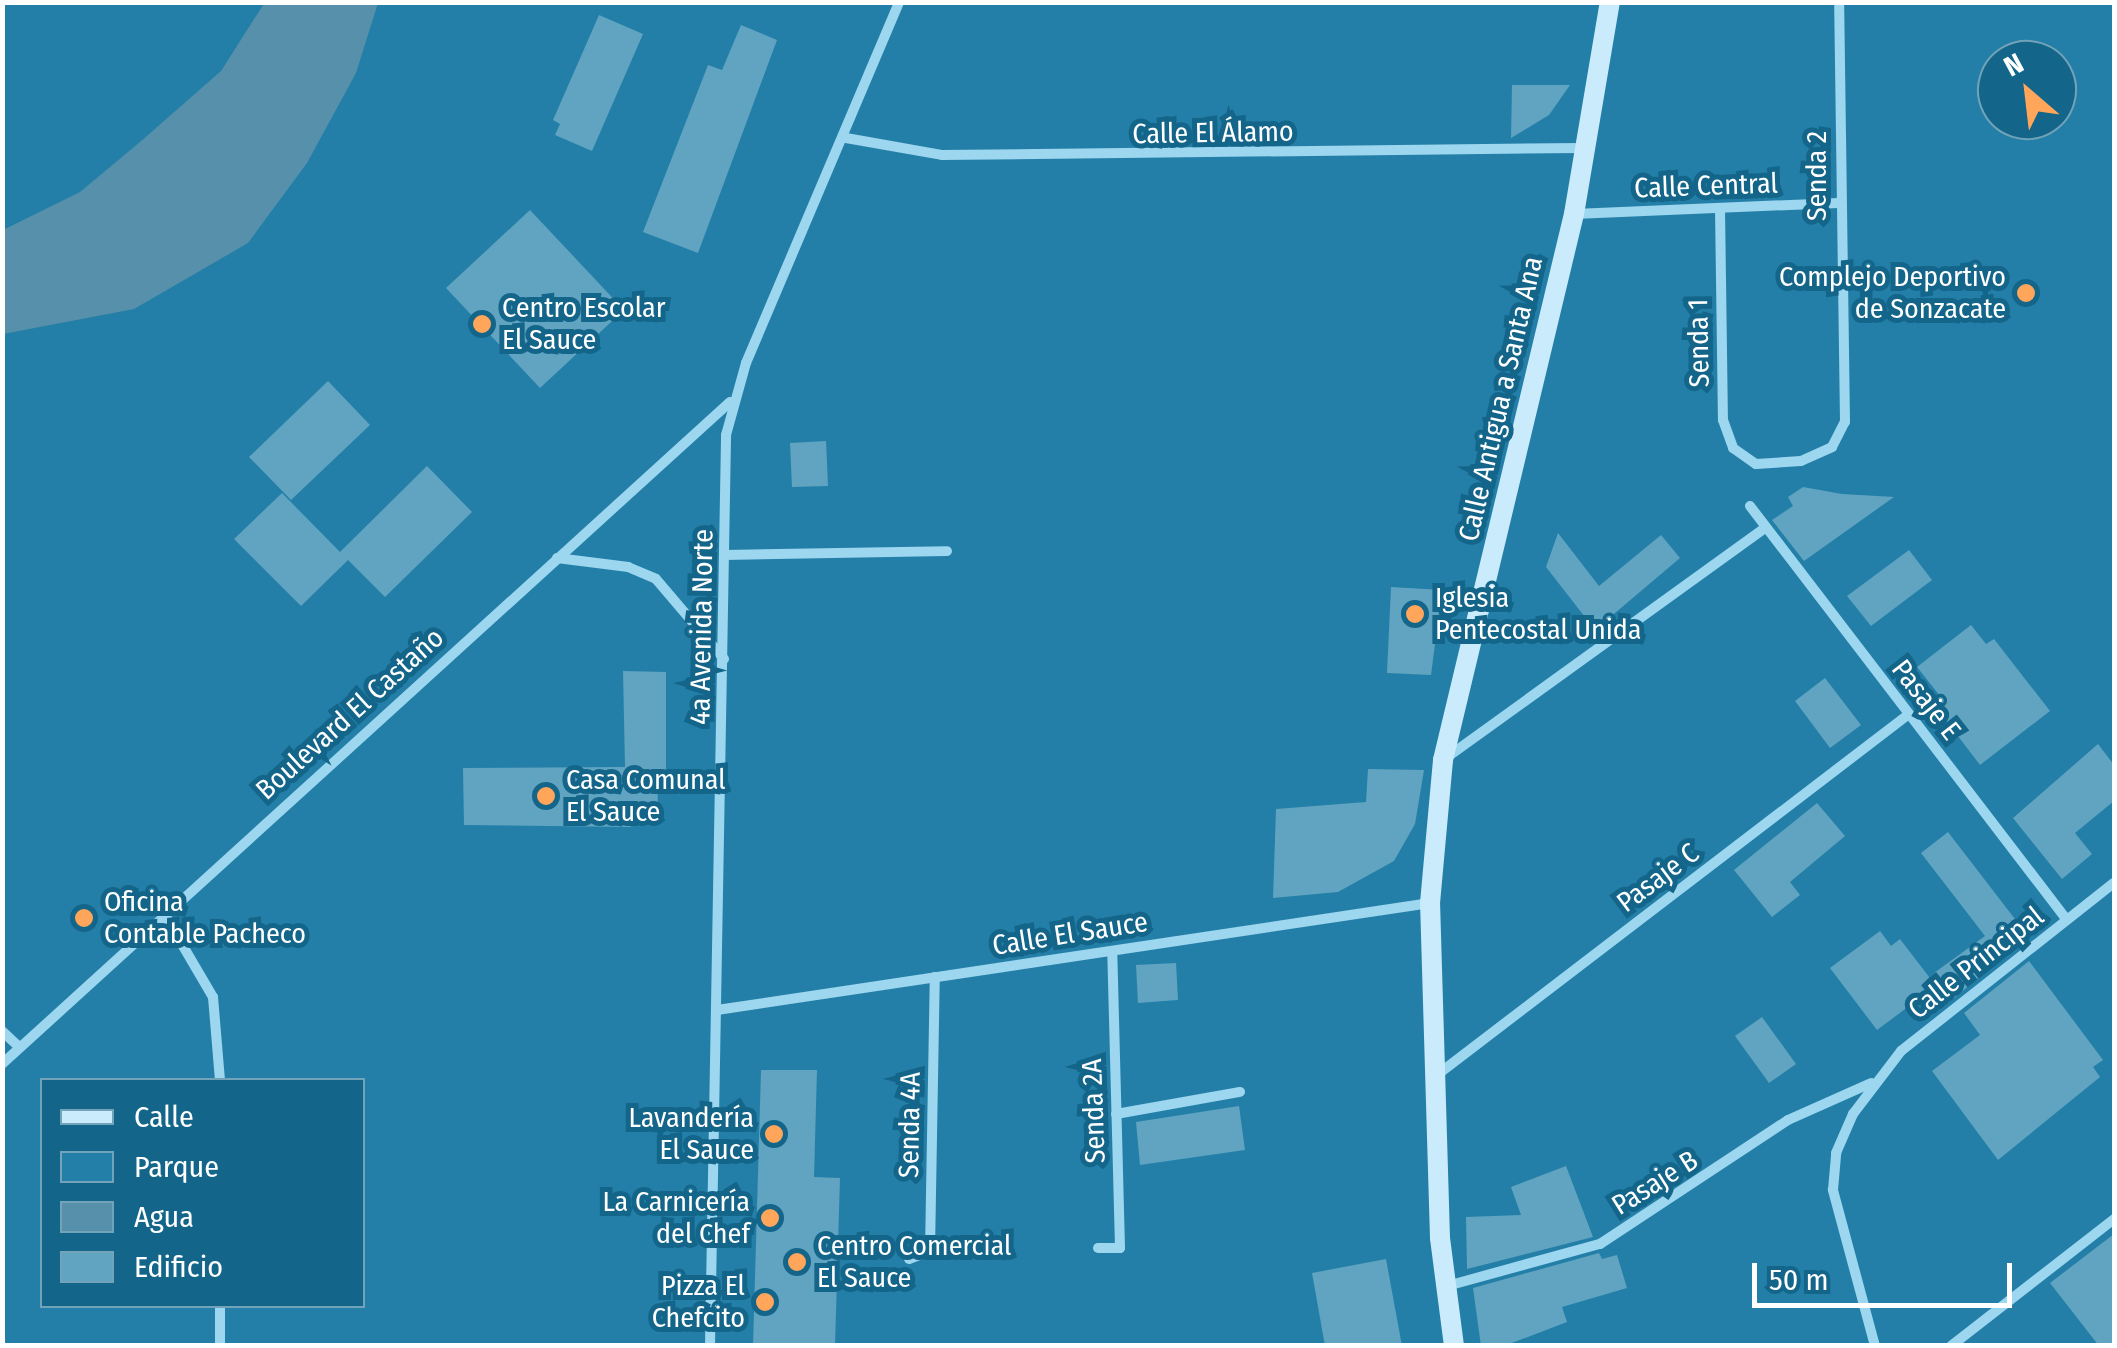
<!DOCTYPE html>
<meta charset="utf-8">
<style>
body{margin:0}
#map{position:relative;width:2117px;height:1348px;overflow:hidden;background:#14658a;font-family:"Fira Sans Condensed",sans-serif}
div>[style]{position:absolute}
[style*='--x']{left:calc(var(--x)*1px);top:calc(var(--y)*1px);width:calc(var(--w)*1px);rotate:calc(var(--a)*1deg)}
.green>*{inset:0;background:#237fa7}
.water>*{inset:0;background:#5690ab}
.building>*{inset:0;background:#60a4c1}
.street>*{height:10px;margin:-5px;padding:0 5px;transform-origin:5px;border-radius:5px;background:#9cd6ef}
.secondary>*{height:20px;margin:-10px;padding:0 10px;transform-origin:10px;border-radius:10px;background:#c9ebfb}
.dots>*{width:28px;height:28px;translate:-50% -50%;box-sizing:border-box;border:5px solid #14658a;border-radius:50%}
span{translate:-50% -50%;white-space:nowrap;text-align:center;line-height:1.15;-webkit-text-stroke:10px #14658a;paint-order:stroke}
.street-label{font-size:28px;color:#fff}
.poi-label{font-size:28px;color:#fff}
.right{translate:-100% -50%;text-align:right}
.left{translate:0 -50%;text-align:left}
.frame{position:absolute;inset:0;border:5px solid #fff;pointer-events:none}
.legend{position:absolute;left:40px;top:1078px;width:325px;height:230px;box-sizing:border-box;background:#14658a;border:2px solid #72a3b9;margin:0;padding:12px 18px;list-style:none;font-size:30px;color:#fff}
.legend li{display:flex;align-items:center;gap:20px;height:50px}
.legend b{width:50px;border:2px solid #72a3b9}
.north{position:absolute;left:1977px;top:40px;width:100px;height:100px;box-sizing:border-box;background:#14658a;border:2px solid #72a3b9;border-radius:50%;rotate:332deg;font-size:28px;font-weight:700;line-height:40px;text-align:center;color:#fff}
.north::after{content:'';display:block;margin:auto;width:35px;height:45px;background:#ffa65a;clip-path:polygon(50% 0,100% 100%,50% 72%,0 100%)}
.scale{position:absolute;left:1752px;top:1263px;width:260px;height:45px;box-sizing:border-box;border:5px solid #fff;border-top:0;padding-left:12px;font-size:30px;line-height:35px;white-space:nowrap;color:#fff;-webkit-text-stroke:8px #14658a;paint-order:stroke}
</style>
<div id="map">
<div class="green">
<div style="clip-path:polygon(evenodd,3px 3px,2114px 3px,2114px 1345px,3px 1346px,3px 3px,1997px 60px,2057px 60px,2057px 120px,1997px 120px,1997px 60px,3px 3px,42px 1080px,362px 1080px,362px 1306px,42px 1306px,42px 1080px)"></div>
</div>
<div class="water">
<div style="clip-path:polygon(265px 2px,378px 3px,356px 73px,307px 163px,248px 243px,134px 309px,3px 334px,3px 230px,80px 192px,140px 142px,221px 71px)"></div>
</div>
<div class="building">
<div style="clip-path:polygon(599px 15px,643px 34px,592px 151px,555px 135px,560px 124px,553px 120px)"></div>
<div style="clip-path:polygon(741px 25px,777px 40px,698px 253px,643px 232px,708px 65px,722px 70px)"></div>
<div style="clip-path:polygon(1512px 85px,1570px 85px,1549px 115px,1511px 138px)"></div>
<div style="clip-path:polygon(530px 210px,624px 310px,540px 388px,446px 288px)"></div>
<div style="clip-path:polygon(328px 381px,370px 425px,291px 500px,249px 457px)"></div>
<div style="clip-path:polygon(826px 441px,828px 486px,792px 487px,790px 443px)"></div>
<div style="clip-path:polygon(427px 466px,472px 512px,385px 597px,348px 560px,301px 606px,234px 539px,282px 493px,340px 552px)"></div>
<div style="clip-path:polygon(1803px 487px,1842px 494px,1894px 497px,1804px 561px,1772px 520px,1793px 506px,1788px 497px)"></div>
<div style="clip-path:polygon(1558px 533px,1599px 586px,1661px 535px,1680px 558px,1595px 630px,1546px 567px)"></div>
<div style="clip-path:polygon(1909px 550px,1932px 580px,1871px 626px,1847px 596px)"></div>
<div style="clip-path:polygon(1391px 587px,1442px 590px,1431px 675px,1387px 673px)"></div>
<div style="clip-path:polygon(1971px 625px,1986px 644px,1994px 639px,2050px 711px,1980px 765px,1932px 702px,1940px 696px,1917px 667px)"></div>
<div style="clip-path:polygon(623px 671px,666px 672px,666px 775px,657px 776px,658px 806px,629px 806px,631px 827px,464px 825px,463px 768px,625px 767px)"></div>
<div style="clip-path:polygon(1825px 678px,1861px 725px,1830px 748px,1795px 701px)"></div>
<div style="clip-path:polygon(2098px 744px,2114px 765px,2114px 801px,2075px 833px,2092px 854px,2062px 879px,2013px 818px)"></div>
<div style="clip-path:polygon(1368px 769px,1424px 770px,1415px 824px,1394px 861px,1338px 892px,1273px 898px,1276px 809px,1366px 802px)"></div>
<div style="clip-path:polygon(1817px 803px,1845px 836px,1790px 882px,1800px 895px,1772px 917px,1734px 870px)"></div>
<div style="clip-path:polygon(1948px 832px,2028px 936px,1953px 999px,1934px 973px,1985px 936px,1921px 853px)"></div>
<div style="clip-path:polygon(1880px 931px,1891px 946px,1900px 939px,1936px 986px,1877px 1030px,1830px 968px)"></div>
<div style="clip-path:polygon(2029px 961px,2103px 1060px,2093px 1067px,2100px 1077px,1998px 1160px,1932px 1071px,1980px 1035px,1964px 1013px)"></div>
<div style="clip-path:polygon(1176px 963px,1178px 1000px,1138px 1003px,1136px 965px)"></div>
<div style="clip-path:polygon(1762px 1017px,1796px 1064px,1769px 1083px,1735px 1036px)"></div>
<div style="clip-path:polygon(761px 1070px,817px 1070px,814px 1177px,840px 1178px,835px 1346px,753px 1346px)"></div>
<div style="clip-path:polygon(1239px 1106px,1245px 1150px,1140px 1165px,1136px 1122px)"></div>
<div style="clip-path:polygon(1566px 1166px,1593px 1237px,1467px 1269px,1466px 1217px,1521px 1215px,1511px 1187px)"></div>
<div style="clip-path:polygon(2114px 1234px,2114px 1346px,2099px 1346px,2050px 1283px)"></div>
<div style="clip-path:polygon(1599px 1253px,1602px 1259px,1617px 1255px,1627px 1288px,1562px 1307px,1567px 1322px,1504px 1346px,1481px 1346px,1473px 1288px)"></div>
<div style="clip-path:polygon(1386px 1259px,1402px 1346px,1325px 1346px,1312px 1273px)"></div>
</div>
<div class="street">
<div style="--x:846;--y:138;--w:97;--a:10"></div>
<div style="--x:942;--y:155;--w:640;--a:-0.63"></div>
<div style="--x:1720;--y:208;--w:212;--a:89.2"></div>
<div style="--x:1723;--y:420;--w:30;--a:70"></div>
<div style="--x:1733;--y:448;--w:28;--a:35"></div>
<div style="--x:1756;--y:464;--w:45;--a:-3.8"></div>
<div style="--x:1801;--y:461;--w:34;--a:-24"></div>
<div style="--x:1832;--y:447;--w:28;--a:-63"></div>
<div style="--x:1845;--y:422;--w:420;--a:-90.8"></div>
<div style="--x:1574;--y:214;--w:265;--a:-2.4"></div>
<div style="--x:1750;--y:506;--w:521;--a:52.56"></div>
<div style="--x:725;--y:555;--w:222;--a:-1"></div>
<div style="--x:557;--y:558;--w:72;--a:7.2"></div>
<div style="--x:628;--y:567;--w:30;--a:23"></div>
<div style="--x:656;--y:579;--w:105;--a:49.6"></div>
<div style="--x:1446;--y:758;--w:393;--a:-35.8"></div>
<div style="--x:166;--y:917;--w:93;--a:59.6"></div>
<div style="--x:213;--y:997;--w:83;--a:85.2"></div>
<div style="--x:717;--y:1010;--w:721;--a:-8.53"></div>
<div style="--x:2;--y:1031;--w:23;--a:43"></div>
<div style="--x:2;--y:1064;--w:984;--a:-42.28"></div>
<div style="--x:1437;--y:1075;--w:594;--a:-37.41"></div>
<div style="--x:1116;--y:1114;--w:126;--a:-10.1"></div>
<div style="--x:1098;--y:1248;--w:22;--a:0"></div>
<div style="--x:1120;--y:1248;--w:297;--a:-91.5"></div>
<div style="--x:909;--y:1259;--w:22;--a:-21"></div>
<div style="--x:930;--y:1251;--w:274;--a:-89"></div>
<div style="--x:1447;--y:1286;--w:159;--a:-15.4"></div>
<div style="--x:1600;--y:1244;--w:225;--a:-33.4"></div>
<div style="--x:1788;--y:1120;--w:91;--a:-24"></div>
<div style="--x:220;--y:1346;--w:40;--a:-90"></div>
<div style="--x:710;--y:1346;--w:911;--a:-88.99"></div>
<div style="--x:726;--y:435;--w:75;--a:-74.5"></div>
<div style="--x:746;--y:363;--w:392;--a:-67"></div>
<div style="--x:1875;--y:1346;--w:162;--a:-105.1"></div>
<div style="--x:1833;--y:1190;--w:37;--a:-85"></div>
<div style="--x:1836;--y:1153;--w:43;--a:-66.4"></div>
<div style="--x:1853;--y:1114;--w:79;--a:-52.7"></div>
<div style="--x:1901;--y:1051;--w:271;--a:-38.3"></div>
<div style="--x:1951;--y:1346;--w:207;--a:-37.9"></div>
</div>
<div class="secondary">
<div style="--x:1454;--y:1346;--w:109;--a:-97.4"></div>
<div style="--x:1440;--y:1238;--w:335;--a:-91.7"></div>
<div style="--x:1430;--y:903;--w:144;--a:-84.8"></div>
<div style="--x:1443;--y:760;--w:561;--a:-76.51"></div>
<div style="--x:1574;--y:214;--w:215;--a:-80.4"></div>
</div>
<div class="dots">
<div style="left:2026px;top:293px;background:#ffa65a"></div>
<div style="left:482px;top:324px;background:#ffa65a"></div>
<div style="left:1415px;top:614px;background:#ffa65a"></div>
<div style="left:546px;top:796px;background:#ffa65a"></div>
<div style="left:84px;top:918px;background:#ffa65a"></div>
<div style="left:774px;top:1134px;background:#ffa65a"></div>
<div style="left:770px;top:1218px;background:#ffa65a"></div>
<div style="left:797px;top:1262px;background:#ffa65a"></div>
<div style="left:765px;top:1302px;background:#ffa65a"></div>
</div>
<div class="street-label">
<span style="left:1213px;top:133px;rotate:-1deg">Calle El Álamo</span>
<span style="left:1817px;top:176px;rotate:-90deg">Senda 2</span>
<span style="left:1706px;top:186px;rotate:-2deg">Calle Central</span>
<span style="left:1699px;top:343px;rotate:-91deg">Senda 1</span>
<span style="left:1501px;top:399px;rotate:-77deg">Calle Antigua a Santa Ana</span>
<span style="left:702px;top:627px;rotate:-89deg">4a Avenida Norte</span>
<span style="left:1926px;top:700px;rotate:52deg">Pasaje E</span>
<span style="left:350px;top:714px;rotate:-42deg">Boulevard El Castaño</span>
<span style="left:1658px;top:878px;rotate:-37deg">Pasaje C</span>
<span style="left:1070px;top:934px;rotate:-9deg">Calle El Sauce</span>
<span style="left:1976px;top:963px;rotate:-38deg">Calle Principal</span>
<span style="left:1094px;top:1111px;rotate:-92deg">Senda 2A</span>
<span style="left:910px;top:1125px;rotate:-89deg">Senda 4A</span>
<span style="left:1655px;top:1183px;rotate:-32deg">Pasaje B</span>
</div>
<div class="poi-label">
<span class="right" style="left:2006px;top:293px">Complejo Deportivo<br>de Sonzacate</span>
<span class="left" style="left:502px;top:324px">Centro Escolar<br>El Sauce</span>
<span class="left" style="left:1435px;top:614px">Iglesia<br>Pentecostal Unida</span>
<span class="left" style="left:566px;top:796px">Casa Comunal<br>El Sauce</span>
<span class="left" style="left:104px;top:918px">Oficina<br>Contable Pacheco</span>
<span class="right" style="left:754px;top:1134px">Lavandería<br>El Sauce</span>
<span class="right" style="left:750px;top:1218px">La Carnicería<br>del Chef</span>
<span class="left" style="left:817px;top:1262px">Centro Comercial<br>El Sauce</span>
<span class="right" style="left:745px;top:1302px">Pizza El<br>Chefcito</span>
</div>
<div class="frame"></div>
<ul class="legend">
<li><b style="height:12px;background:#c9ebfb"></b>Calle</li>
<li><b style="height:28px;background:#237fa7"></b>Parque</li>
<li><b style="height:28px;background:#5690ab"></b>Agua</li>
<li><b style="height:28px;background:#60a4c1"></b>Edificio</li>
</ul>
<div class="north">N</div>
<div class="scale">50 m</div>
</div>
